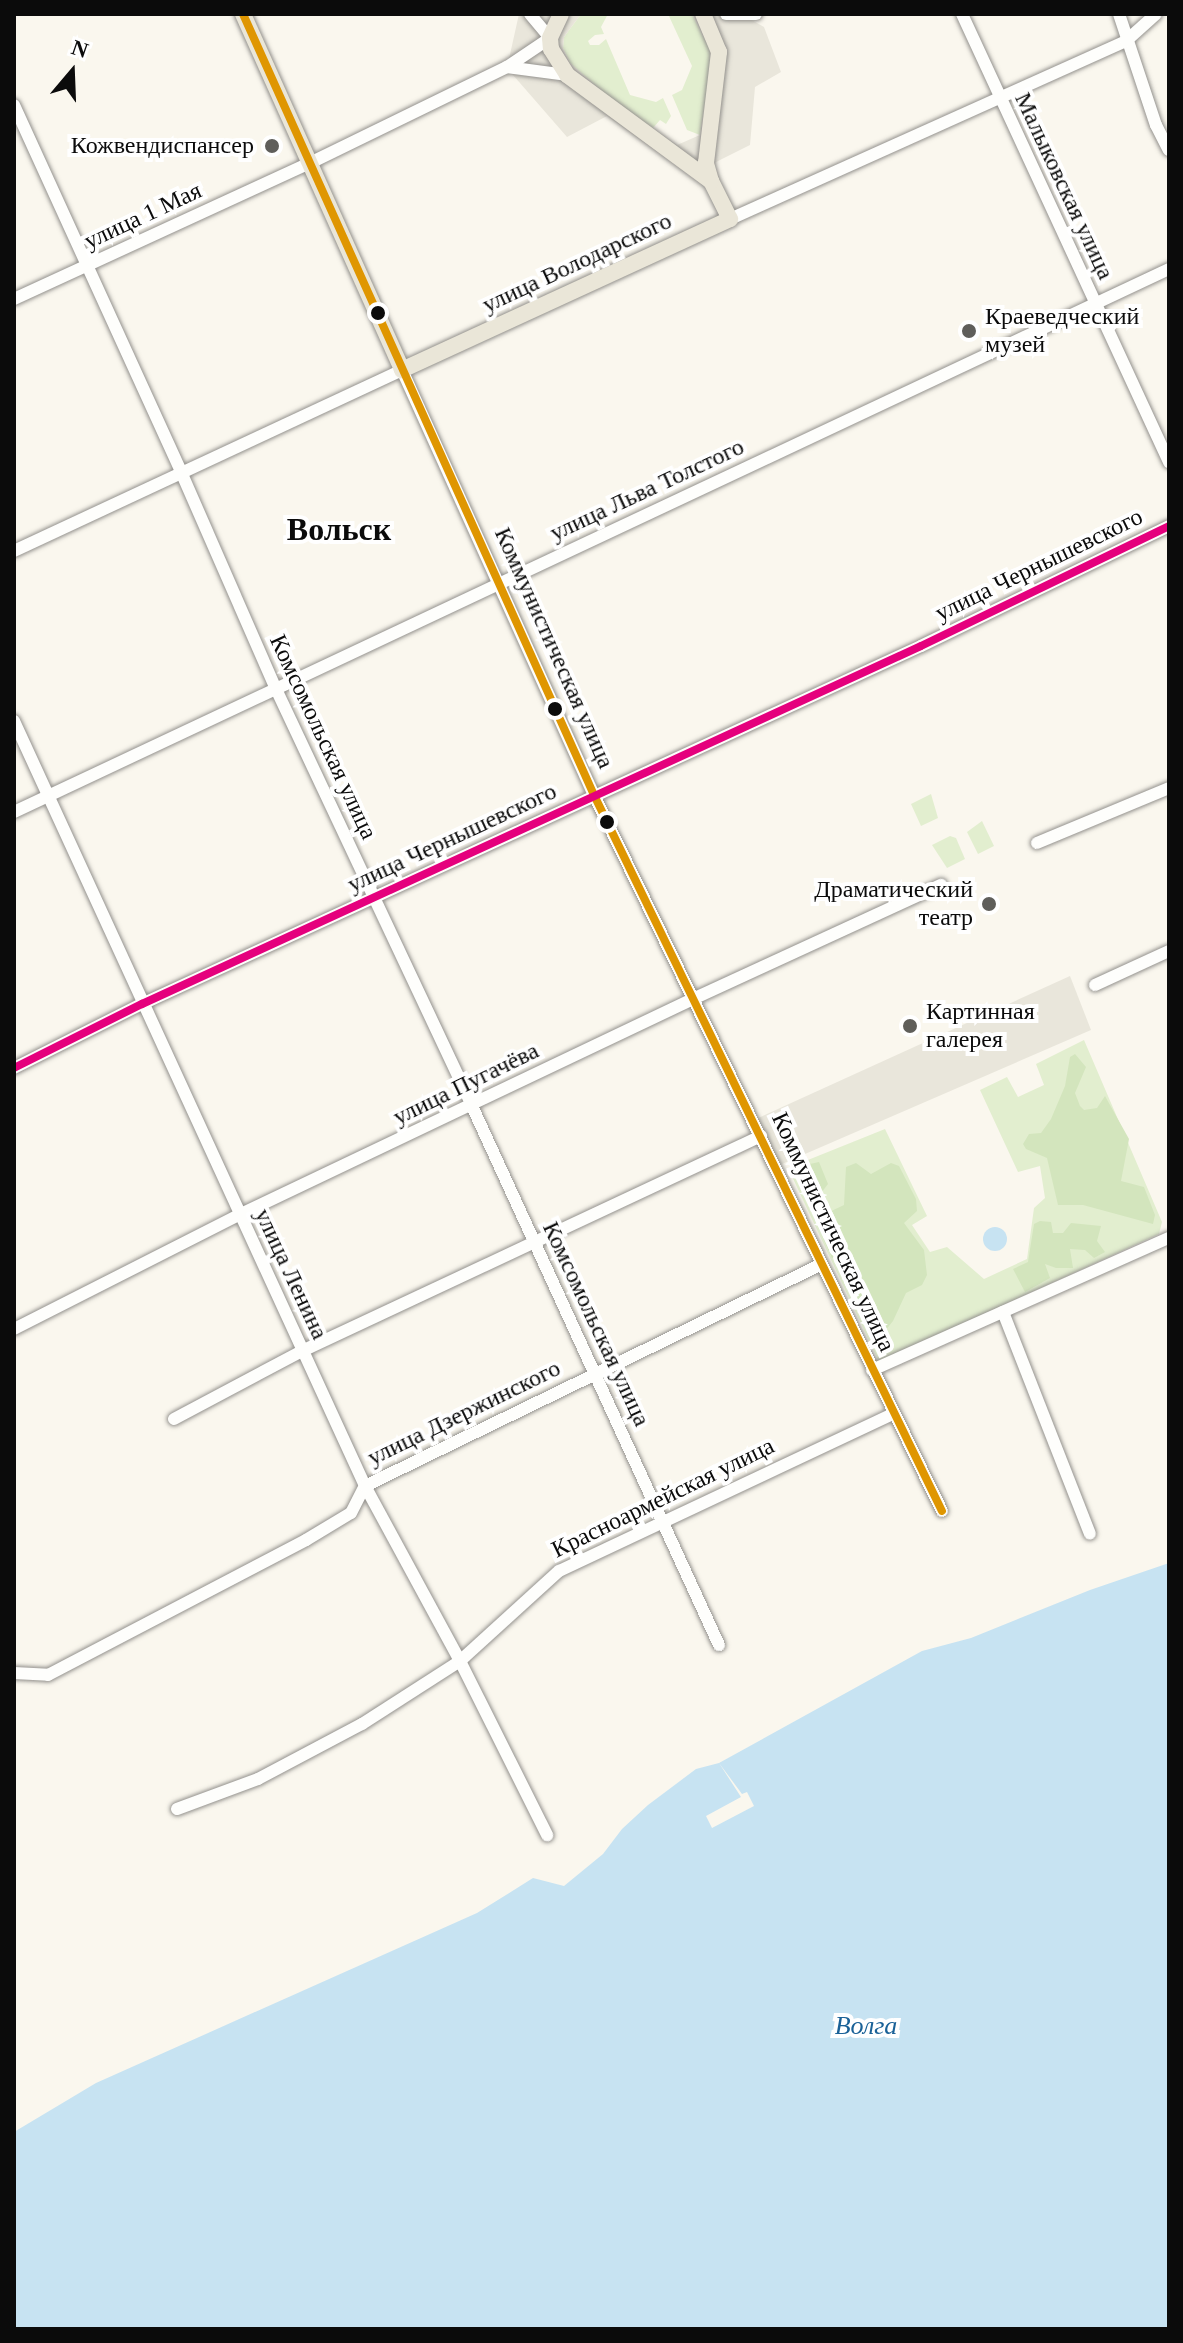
<!DOCTYPE html>
<meta charset="utf-8">
<style>
body{margin:0}
#map{position:relative;width:1183px;height:2343px;overflow:hidden;background:#faf7ee;font-family:Georgia,serif}
div>[style]{position:absolute}
[style*='--x']{left:calc(var(--x)*1px);top:calc(var(--y)*1px);width:calc(var(--w)*1px);rotate:calc(var(--a)*1deg)}
.green>*{inset:0;background:#e2eecf}
.forest>*{inset:0;background:#d3e5bd}
.plaza>*{inset:0;background:#e9e6db}
.water>*{inset:0;background:#c7e3f2}
.round{border-radius:50%}
.pier>*{inset:0;background:#faf7ee}
.roads{filter:drop-shadow(0 0 2px #93918d) drop-shadow(0 0 2px #93918d)}
.minor>*{height:12px;margin:-6px;padding:0 6px;transform-origin:6px;border-radius:6px;background:#fefefc}
.major>*{height:16px;margin:-8px;padding:0 8px;transform-origin:8px;border-radius:8px;background:#eae6d8}
.bus-1>*{height:8px;margin:-4px;padding:0 4px;transform-origin:4px;border-radius:4px;background:#df9601}
.bus-2>*{height:8px;margin:-4px;padding:0 4px;transform-origin:4px;border-radius:4px;background:#e5007d}
.dots>*{width:22px;height:22px;translate:-50% -50%;box-sizing:border-box;border:4px solid #fff;border-radius:50%}
span{translate:-50% -50%;white-space:nowrap;text-align:center;line-height:1.15;-webkit-text-stroke:8px #fff;paint-order:stroke}
.poi-label{font-size:24px;color:#0b0b0b}
.right{translate:-100% -50%;text-align:right}
.left{translate:0 -50%;text-align:left}
.street-label{font-size:24px;color:#0b0b0b}
.water-label{font-size:26px;color:#1a6197;font-style:italic}
.district-label{font-size:32px;color:#0b0b0b;font-weight:700}
.frame{position:absolute;inset:0;border:16px solid #0b0b0b;pointer-events:none}
.north{position:absolute;left:32px;top:32px;width:80px;height:80px;-webkit-text-stroke:6px #fff;paint-order:stroke;rotate:19deg;font-size:22px;font-weight:700;line-height:32px;text-align:center;color:#0b0b0b}
.north::after{content:'';display:block;margin:auto;width:28px;height:36px;background:#0b0b0b;clip-path:polygon(50% 0,100% 100%,50% 72%,0 100%)}
</style>
<div id="map">
<div class="green">
<div style="clip-path:polygon(581px 14px,608px 14px,601px 27px,604px 34px,595px 35px,588px 41px,590px 45px,599px 45px,606px 39px,630px 95px,656px 102px,663px 98px,671px 116px,666px 124px,660px 120px,653px 128px,603px 93px,570px 63px,563px 48px,564px 37px)"></div>
<div style="clip-path:polygon(668px 14px,692px 14px,710px 50px,711px 67px,700px 135px,687px 130px,672px 95px,682px 90px,692px 66px)"></div>
<div style="clip-path:polygon(931px 794px,938px 818px,921px 826px,911px 804px)"></div>
<div style="clip-path:polygon(982px 821px,994px 846px,978px 854px,967px 832px)"></div>
<div style="clip-path:polygon(950px 836px,956px 838px,965px 859px,947px 868px,932px 845px)"></div>
<div style="clip-path:polygon(1084px 1040px,1162px 1222px,1159px 1234px,879px 1362px,788px 1168px,885px 1129px,927px 1216px,912px 1225px,930px 1252px,947px 1247px,984px 1279px,1027px 1259px,1034px 1208px,1045px 1198px,1040px 1166px,1018px 1172px,980px 1090px,1007px 1077px,1018px 1097px,1044px 1085px,1036px 1064px)"></div>
</div>
<div class="forest">
<div style="clip-path:polygon(1075px 1054px,1086px 1067px,1075px 1093px,1080px 1106px,1084px 1110px,1097px 1108px,1105px 1096px,1129px 1139px,1121px 1181px,1144px 1187px,1155px 1215px,1153px 1224px,1083px 1205px,1058px 1205px,1047px 1158px,1026px 1149px,1023px 1144px,1029px 1134px,1041px 1133px,1051px 1119px,1065px 1086px,1070px 1057px)"></div>
<div style="clip-path:polygon(819px 1162px,828px 1184px,818px 1197px,825px 1214px,844px 1205px,846px 1167px,856px 1163px,871px 1174px,891px 1163px,899px 1166px,916px 1199px,917px 1211px,904px 1223px,924px 1250px,927px 1275px,922px 1285px,906px 1293px,893px 1321px,881px 1336px,871px 1334px,841px 1267px,842px 1254px,832px 1258px,799px 1185px,803px 1176px,796px 1167px)"></div>
<div style="clip-path:polygon(1040px 1221px,1051px 1222px,1053px 1233px,1063px 1233px,1071px 1223px,1101px 1226px,1097px 1241px,1105px 1252px,1094px 1258px,1085px 1250px,1070px 1249px,1073px 1268px,1056px 1268px,1045px 1264px,1050px 1278px,1025px 1292px,1013px 1269px,1028px 1262px,1034px 1224px)"></div>
</div>
<div class="plaza">
<div style="clip-path:polygon(519px 14px,581px 14px,564px 37px,563px 48px,570px 63px,617px 104px,677px 145px,700px 135px,711px 67px,710px 50px,692px 14px,741px 14px,764px 27px,781px 72px,755px 87px,750px 145px,690px 175px,607px 116px,567px 137px,507px 68px)"></div>
<div style="clip-path:polygon(1070px 976px,1091px 1030px,775px 1167px,754px 1120px)"></div>
</div>
<div class="water">
<div class="round" style="left:983px;top:1227px;width:24px;height:24px"></div>
<div style="clip-path:polygon(1169px 1563px,1169px 2329px,14px 2329px,14px 2132px,96px 2083px,477px 1913px,533px 1878px,564px 1886px,603px 1854px,622px 1829px,648px 1805px,696px 1769px,719px 1763px,922px 1651px,971px 1638px,1090px 1590px)"></div>
</div>
<div class="pier">
<div style="clip-path:polygon(719px 1763px,742px 1794px,747px 1792px,754px 1806px,712px 1828px,706px 1816px,741px 1797px)"></div>
</div>
<div class="roads">
<div class="minor">
<div style="--x:726;--y:14;--w:30;--a:0"></div>
<div style="--x:962;--y:14;--w:494;--a:65.2"></div>
<div style="--x:1119;--y:14;--w:117;--a:71.6"></div>
<div style="--x:1156;--y:125;--w:28;--a:63"></div>
<div style="--x:507;--y:67;--w:61;--a:7.6"></div>
<div style="--x:14;--y:105;--w:405;--a:65.5"></div>
<div style="--x:182;--y:474;--w:235;--a:66.4"></div>
<div style="--x:276;--y:689;--w:461;--a:64.8"></div>
<div style="--x:472;--y:1106;--w:593;--a:65.38"></div>
<div style="--x:730;--y:219;--w:434;--a:-24.2"></div>
<div style="--x:1126;--y:41;--w:40;--a:-42"></div>
<div style="--x:14;--y:299;--w:326;--a:-24.7"></div>
<div style="--x:310;--y:163;--w:219;--a:-26"></div>
<div style="--x:507;--y:67;--w:52;--a:-34"></div>
<div style="--x:550;--y:38;--w:31;--a:-130"></div>
<div style="--x:14;--y:551;--w:428;--a:-25"></div>
<div style="--x:402;--y:370;--w:466;--a:65.7"></div>
<div style="--x:594;--y:795;--w:796;--a:64.08"></div>
<div style="--x:14;--y:721;--w:842;--a:65.35"></div>
<div style="--x:365;--y:1486;--w:199;--a:61.5"></div>
<div style="--x:460;--y:1661;--w:195;--a:63.4"></div>
<div style="--x:14;--y:812;--w:1276;--a:-25.18"></div>
<div style="--x:1037;--y:843;--w:143;--a:-22.6"></div>
<div style="--x:1095;--y:985;--w:81;--a:-24.7"></div>
<div style="--x:14;--y:1068;--w:143;--a:-26.6"></div>
<div style="--x:142;--y:1004;--w:857;--a:-24.68"></div>
<div style="--x:921;--y:646;--w:276;--a:-25.8"></div>
<div style="--x:1003;--y:1312;--w:238;--a:68.6"></div>
<div style="--x:14;--y:1329;--w:252;--a:-26.9"></div>
<div style="--x:239;--y:1215;--w:505;--a:-25.45"></div>
<div style="--x:695;--y:998;--w:271;--a:-24.7"></div>
<div style="--x:872;--y:1370;--w:325;--a:-24"></div>
<div style="--x:174;--y:1419;--w:145;--a:-28"></div>
<div style="--x:302;--y:1351;--w:507;--a:-25.1"></div>
<div style="--x:14;--y:1673;--w:34;--a:3"></div>
<div style="--x:48;--y:1675;--w:291;--a:-27.6"></div>
<div style="--x:306;--y:1540;--w:52;--a:-31"></div>
<div style="--x:351;--y:1513;--w:30;--a:-63"></div>
<div style="--x:365;--y:1486;--w:506;--a:-25.91"></div>
<div style="--x:177;--y:1809;--w:86;--a:-20.3"></div>
<div style="--x:258;--y:1779;--w:118;--a:-27.9"></div>
<div style="--x:362;--y:1724;--w:117;--a:-32.7"></div>
<div style="--x:460;--y:1661;--w:134;--a:-42.3"></div>
<div style="--x:559;--y:1571;--w:369;--a:-25.2"></div>
</div>
<div class="major">
<div style="--x:243;--y:14;--w:390;--a:65.9"></div>
<div style="--x:402;--y:370;--w:361;--a:-24.7"></div>
<div style="--x:730;--y:219;--w:42;--a:-116.6"></div>
<div style="--x:711;--y:181;--w:19;--a:-106"></div>
<div style="--x:706;--y:163;--w:112;--a:-83.3"></div>
<div style="--x:719;--y:52;--w:41;--a:-112.8"></div>
<div style="--x:561;--y:14;--w:26;--a:115"></div>
<div style="--x:550;--y:38;--w:11;--a:85"></div>
<div style="--x:551;--y:49;--w:31;--a:58"></div>
<div style="--x:567;--y:75;--w:179;--a:36.4"></div>
</div>
</div>
<div class="bus-1">
<div style="--x:243;--y:14;--w:856;--a:65.8"></div>
<div style="--x:594;--y:795;--w:796;--a:64.08"></div>
</div>
<div class="bus-2">
<div style="--x:14;--y:1068;--w:143;--a:-26.6"></div>
<div style="--x:142;--y:1004;--w:857;--a:-24.68"></div>
<div style="--x:921;--y:646;--w:276;--a:-25.8"></div>
</div>
<div class="dots">
<div style="left:272px;top:146px;background:#5f5e5a"></div>
<div style="left:378px;top:313px;background:#0b0b0b"></div>
<div style="left:969px;top:331px;background:#5f5e5a"></div>
<div style="left:555px;top:709px;background:#0b0b0b"></div>
<div style="left:607px;top:822px;background:#0b0b0b"></div>
<div style="left:989px;top:904px;background:#5f5e5a"></div>
<div style="left:910px;top:1026px;background:#5f5e5a"></div>
</div>
<div class="poi-label">
<span class="right" style="left:254px;top:146px">Кожвендиспансер</span>
<span class="left" style="left:985px;top:331px">Краеведческий<br>музей</span>
<span class="right" style="left:973px;top:904px">Драматический<br>театр</span>
<span class="left" style="left:926px;top:1026px">Картинная<br>галерея</span>
</div>
<div class="street-label">
<span style="left:1064px;top:186px;rotate:65deg">Малыковская улица</span>
<span style="left:143px;top:216px;rotate:-25deg">улица 1 Мая</span>
<span style="left:577px;top:263px;rotate:-25deg">улица Володарского</span>
<span style="left:647px;top:490px;rotate:-25deg">улица Льва Толстого</span>
<span style="left:1039px;top:565px;rotate:-26deg">улица Чернышевского</span>
<span style="left:554px;top:648px;rotate:66deg">Коммунистическая улица</span>
<span style="left:323px;top:737px;rotate:65deg">Комсомольская улица</span>
<span style="left:452px;top:838px;rotate:-25deg">улица Чернышевского</span>
<span style="left:466px;top:1084px;rotate:-26deg">улица Пугачёва</span>
<span style="left:833px;top:1232px;rotate:65deg">Коммунистическая улица</span>
<span style="left:291px;top:1274px;rotate:65deg">улица Ленина</span>
<span style="left:596px;top:1324px;rotate:65deg">Комсомольская улица</span>
<span style="left:464px;top:1413px;rotate:-26deg">улица Дзержинского</span>
<span style="left:663px;top:1498px;rotate:-26deg">Красноармейская улица</span>
</div>
<div class="water-label">
<span style="left:866px;top:2026px">Волга</span>
</div>
<div class="district-label">
<span style="left:339px;top:529px">Вольск</span>
</div>
<div class="frame"></div>
<div class="north">N</div>
</div>
